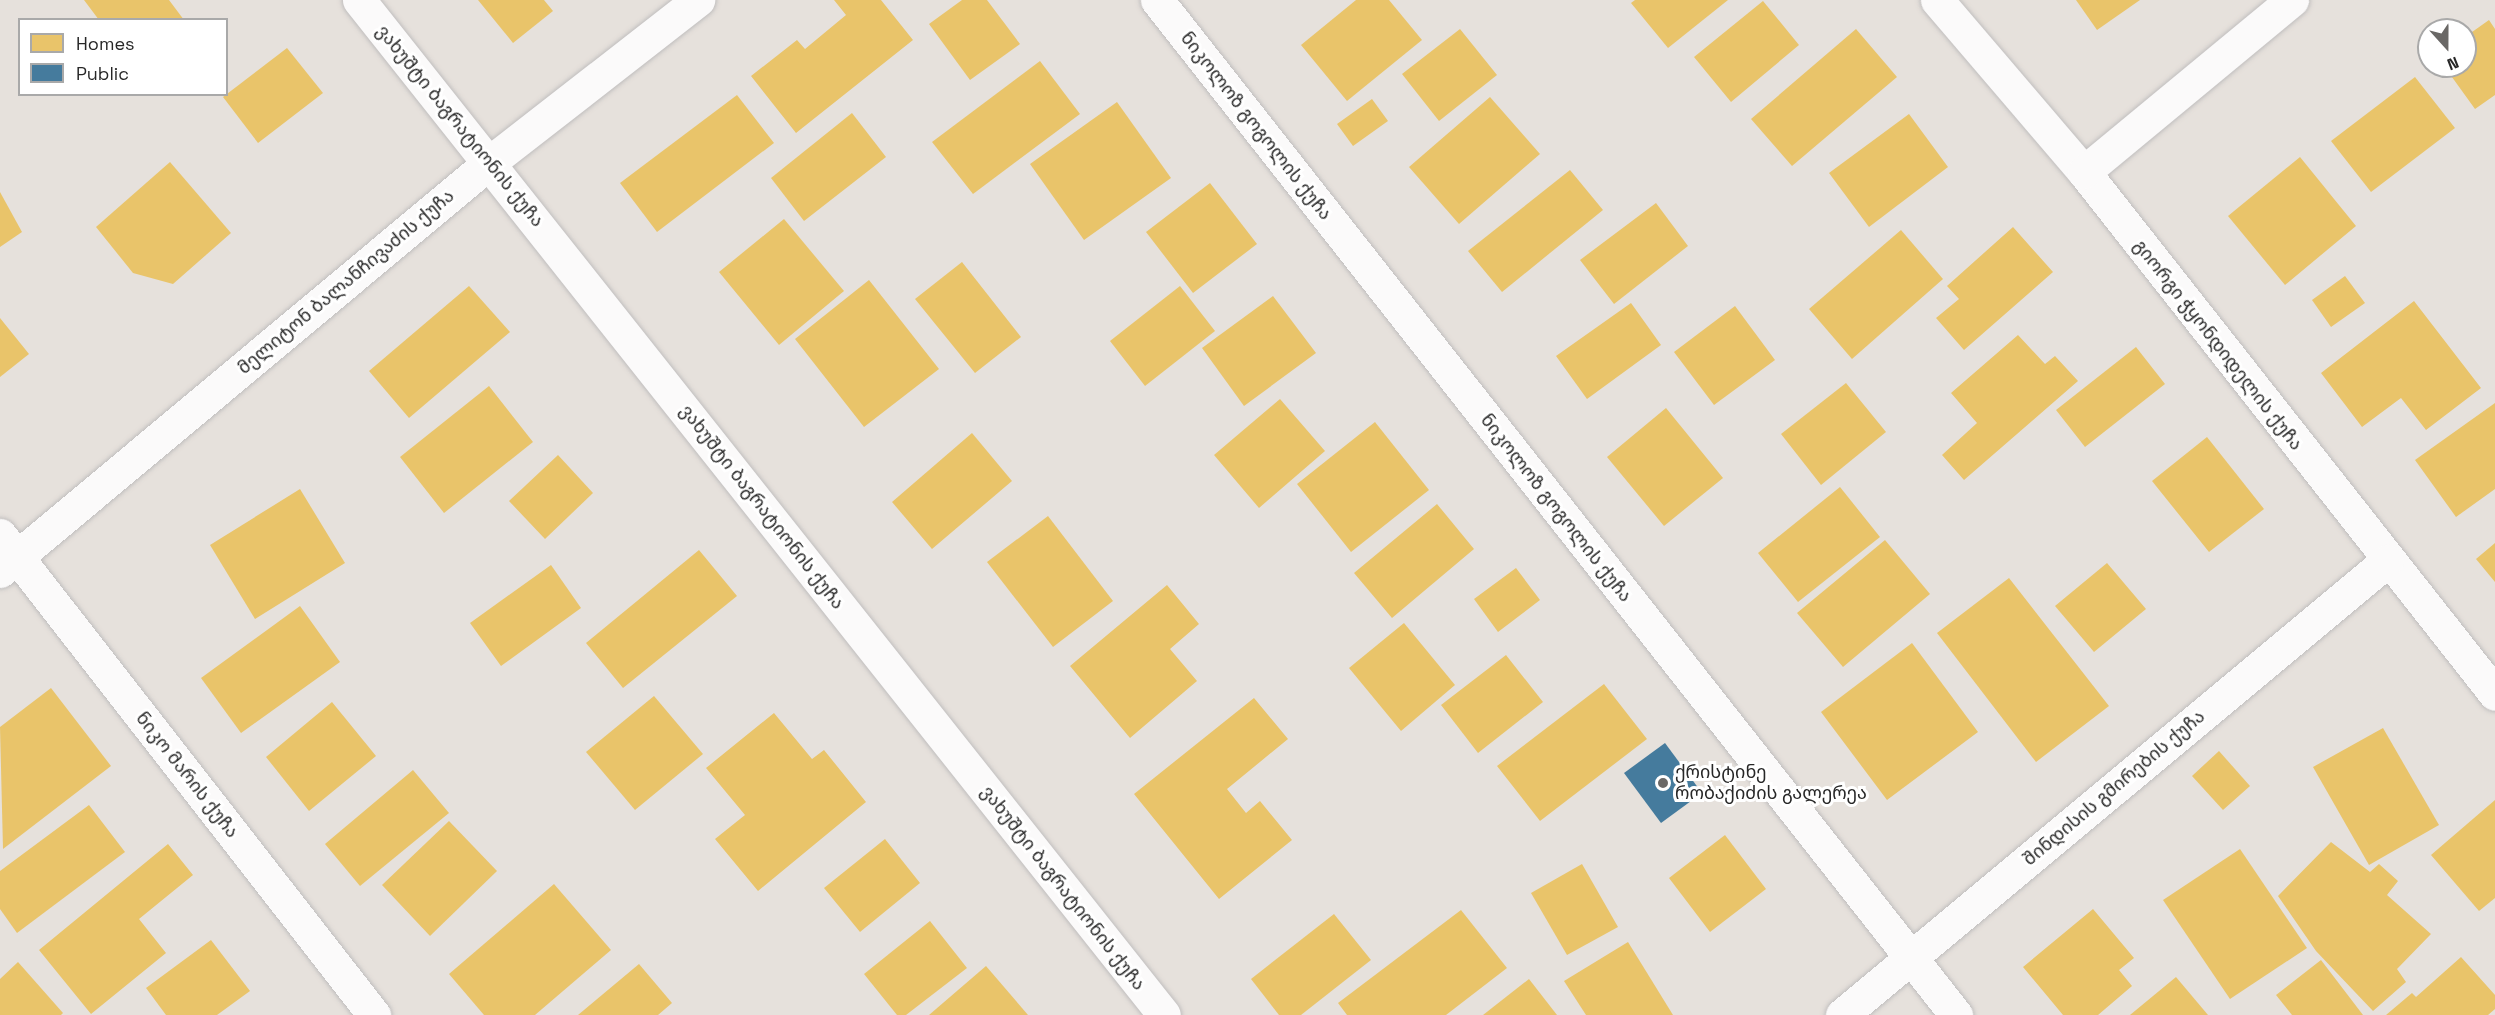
<!DOCTYPE html>
<meta charset="utf-8">
<style>
body{margin:0}
#map{position:relative;width:2495px;height:1015px;overflow:hidden;background:#e6e1dc;font-family:"Space Grotesk","Noto Sans Georgian",sans-serif}
div>[style]{position:absolute}
[style*='--x']{left:calc(var(--x)*1px);top:calc(var(--y)*1px);width:calc(var(--w)*1px);rotate:calc(var(--a)*1deg)}
.homes>*{inset:0;background:#e9c46a}
.public>*{inset:0;background:#457b9d}
.roads{filter:drop-shadow(0 0 2px #c0bebe) drop-shadow(0 0 2px #c0bebe)}
.minor>*{height:33px;margin:-16.5px;padding:0 16.5px;transform-origin:16.5px;border-radius:16.5px;background:#fbfafa}
.tertiary>*{height:33px;margin:-16.5px;padding:0 16.5px;transform-origin:16.5px;border-radius:16.5px;background:#fbfafa}
.dots>*{width:16px;height:16px;translate:-50% -50%;box-sizing:border-box;border:3px solid #fff;border-radius:50%}
span{translate:-50% -50%;white-space:nowrap;text-align:center;line-height:1.15;-webkit-text-stroke:6px #fff;paint-order:stroke}
.street-label{font-size:18px;color:#272727}
.poi-label{font-size:18px;color:#272727}
.left{translate:0 -50%;text-align:left}
.legend{position:absolute;left:18px;top:18px;width:210px;height:78px;box-sizing:border-box;background:#fff;border:2px solid #a9a9a9;margin:0;padding:8px 10px;list-style:none;font-size:18px;color:#272727}
.legend li{display:flex;align-items:center;gap:12px;height:30px}
.legend b{width:30px;border:2px solid #a9a9a9}
.north{position:absolute;left:2417px;top:18px;width:60px;height:60px;box-sizing:border-box;background:#fff;border:2px solid #a9a9a9;border-radius:50%;rotate:159deg;font-size:16px;font-weight:700;line-height:24px;text-align:center;color:#272727}
.north::after{content:'';display:block;margin:auto;width:21px;height:27px;background:#6a6866;clip-path:polygon(50% 0,100% 100%,50% 72%,0 100%)}
</style>
<div id="map">
<div class="homes">
<div style="clip-path:polygon(84px 0,169px 0,184px 20px,99px 20px)"></div>
<div style="clip-path:polygon(478px 0,544px 0,553px 11px,513px 43px)"></div>
<div style="clip-path:polygon(834px 0,881px 0,913px 40px,796px 133px,751px 76px,797px 40px,805px 49px,846px 15px)"></div>
<div style="clip-path:polygon(962px 0,987px 0,1020px 44px,970px 80px,929px 24px)"></div>
<div style="clip-path:polygon(1356px 0,1389px 0,1422px 40px,1347px 101px,1301px 45px)"></div>
<div style="clip-path:polygon(1635px 0,1728px 0,1668px 48px,1631px 3px)"></div>
<div style="clip-path:polygon(2076px 0,2140px 0,2097px 30px)"></div>
<div style="clip-path:polygon(1763px 1px,1799px 45px,1731px 102px,1694px 57px)"></div>
<div style="clip-path:polygon(2489px 20px,2495px 29px,2495px 95px,2475px 109px,2444px 66px,2465px 66px,2465px 37px)"></div>
<div style="clip-path:polygon(1460px 29px,1497px 75px,1439px 121px,1402px 74px)"></div>
<div style="clip-path:polygon(1856px 29px,1897px 77px,1792px 166px,1751px 119px)"></div>
<div style="clip-path:polygon(287px 48px,323px 93px,258px 143px,223px 97px)"></div>
<div style="clip-path:polygon(1040px 61px,1080px 114px,973px 194px,932px 142px)"></div>
<div style="clip-path:polygon(2415px 77px,2455px 128px,2371px 192px,2331px 141px)"></div>
<div style="clip-path:polygon(737px 95px,774px 143px,657px 232px,620px 183px)"></div>
<div style="clip-path:polygon(1490px 97px,1540px 154px,1459px 224px,1409px 167px)"></div>
<div style="clip-path:polygon(1372px 99px,1388px 121px,1353px 146px,1337px 124px)"></div>
<div style="clip-path:polygon(1117px 102px,1171px 178px,1084px 240px,1030px 164px)"></div>
<div style="clip-path:polygon(852px 113px,886px 157px,804px 221px,771px 178px)"></div>
<div style="clip-path:polygon(1909px 114px,1948px 167px,1869px 227px,1829px 173px)"></div>
<div style="clip-path:polygon(2300px 157px,2356px 226px,2285px 285px,2228px 216px)"></div>
<div style="clip-path:polygon(170px 162px,231px 233px,173px 284px,133px 273px,96px 227px)"></div>
<div style="clip-path:polygon(1570px 170px,1603px 210px,1502px 292px,1468px 251px)"></div>
<div style="clip-path:polygon(1210px 183px,1257px 244px,1193px 293px,1146px 232px)"></div>
<div style="clip-path:polygon(0 192px,22px 232px,0 247px)"></div>
<div style="clip-path:polygon(1656px 203px,1688px 246px,1614px 304px,1580px 260px)"></div>
<div style="clip-path:polygon(784px 219px,844px 291px,779px 345px,719px 272px)"></div>
<div style="clip-path:polygon(2013px 227px,2053px 272px,1964px 350px,1936px 318px,1959px 299px,1947px 286px)"></div>
<div style="clip-path:polygon(1901px 230px,1943px 279px,1852px 359px,1809px 309px)"></div>
<div style="clip-path:polygon(962px 262px,1021px 337px,975px 373px,915px 299px)"></div>
<div style="clip-path:polygon(2345px 276px,2365px 303px,2331px 327px,2312px 300px)"></div>
<div style="clip-path:polygon(869px 280px,939px 369px,864px 427px,795px 339px)"></div>
<div style="clip-path:polygon(469px 286px,510px 332px,409px 418px,369px 371px)"></div>
<div style="clip-path:polygon(1180px 286px,1215px 331px,1145px 386px,1110px 341px)"></div>
<div style="clip-path:polygon(1273px 296px,1316px 353px,1244px 406px,1202px 348px)"></div>
<div style="clip-path:polygon(2414px 301px,2481px 388px,2426px 430px,2401px 398px,2362px 427px,2321px 373px)"></div>
<div style="clip-path:polygon(1631px 303px,1661px 345px,1587px 399px,1556px 356px)"></div>
<div style="clip-path:polygon(1735px 306px,1775px 360px,1714px 405px,1674px 352px)"></div>
<div style="clip-path:polygon(0 318px,29px 354px,0 377px)"></div>
<div style="clip-path:polygon(2018px 335px,2045px 364px,2055px 356px,2078px 381px,1964px 480px,1942px 455px,1977px 423px,1951px 393px)"></div>
<div style="clip-path:polygon(2136px 347px,2165px 384px,2085px 447px,2056px 410px)"></div>
<div style="clip-path:polygon(1846px 383px,1886px 432px,1821px 485px,1781px 434px)"></div>
<div style="clip-path:polygon(489px 386px,533px 442px,444px 513px,400px 457px)"></div>
<div style="clip-path:polygon(1280px 399px,1325px 451px,1259px 508px,1214px 455px)"></div>
<div style="clip-path:polygon(2495px 403px,2495px 489px,2456px 517px,2415px 460px)"></div>
<div style="clip-path:polygon(1666px 408px,1723px 478px,1664px 526px,1607px 457px)"></div>
<div style="clip-path:polygon(1375px 422px,1429px 490px,1351px 552px,1297px 484px)"></div>
<div style="clip-path:polygon(972px 433px,1012px 481px,932px 549px,892px 502px)"></div>
<div style="clip-path:polygon(2207px 437px,2264px 509px,2209px 552px,2152px 481px)"></div>
<div style="clip-path:polygon(558px 455px,593px 493px,545px 539px,509px 501px)"></div>
<div style="clip-path:polygon(1840px 487px,1880px 537px,1798px 602px,1758px 553px)"></div>
<div style="clip-path:polygon(300px 489px,345px 563px,255px 619px,210px 545px)"></div>
<div style="clip-path:polygon(1437px 504px,1474px 549px,1392px 618px,1354px 573px)"></div>
<div style="clip-path:polygon(1048px 516px,1113px 601px,1053px 647px,987px 562px)"></div>
<div style="clip-path:polygon(1885px 540px,1930px 594px,1843px 667px,1797px 613px)"></div>
<div style="clip-path:polygon(2495px 543px,2495px 582px,2476px 559px)"></div>
<div style="clip-path:polygon(699px 550px,737px 596px,623px 688px,586px 643px)"></div>
<div style="clip-path:polygon(2107px 563px,2146px 609px,2094px 652px,2055px 606px)"></div>
<div style="clip-path:polygon(551px 565px,581px 608px,501px 666px,470px 623px)"></div>
<div style="clip-path:polygon(1516px 568px,1540px 600px,1498px 632px,1474px 599px)"></div>
<div style="clip-path:polygon(2009px 578px,2109px 706px,2036px 762px,1937px 633px)"></div>
<div style="clip-path:polygon(1167px 585px,1199px 624px,1170px 649px,1197px 681px,1130px 738px,1070px 666px)"></div>
<div style="clip-path:polygon(300px 606px,340px 662px,241px 733px,201px 678px)"></div>
<div style="clip-path:polygon(1404px 623px,1455px 685px,1401px 731px,1349px 668px)"></div>
<div style="clip-path:polygon(1912px 643px,1978px 732px,1887px 800px,1821px 712px)"></div>
<div style="clip-path:polygon(1506px 655px,1543px 702px,1478px 753px,1441px 705px)"></div>
<div style="clip-path:polygon(1604px 684px,1647px 739px,1540px 821px,1497px 766px)"></div>
<div style="clip-path:polygon(51px 688px,111px 766px,3px 849px,0 727px)"></div>
<div style="clip-path:polygon(654px 696px,703px 754px,635px 810px,586px 752px)"></div>
<div style="clip-path:polygon(1254px 698px,1288px 739px,1227px 789px,1246px 813px,1260px 801px,1292px 840px,1219px 899px,1134px 794px)"></div>
<div style="clip-path:polygon(332px 702px,376px 756px,309px 811px,266px 757px)"></div>
<div style="clip-path:polygon(774px 713px,812px 759px,824px 750px,866px 802px,758px 891px,715px 839px,745px 815px,706px 768px)"></div>
<div style="clip-path:polygon(2383px 728px,2439px 825px,2369px 865px,2313px 767px)"></div>
<div style="clip-path:polygon(2219px 751px,2250px 786px,2223px 810px,2192px 776px)"></div>
<div style="clip-path:polygon(413px 770px,449px 813px,360px 886px,325px 844px)"></div>
<div style="clip-path:polygon(2495px 800px,2495px 898px,2479px 911px,2431px 855px)"></div>
<div style="clip-path:polygon(89px 805px,125px 852px,17px 933px,0 909px,0 871px)"></div>
<div style="clip-path:polygon(449px 821px,497px 871px,430px 936px,382px 885px)"></div>
<div style="clip-path:polygon(1725px 835px,1766px 889px,1710px 932px,1669px 878px)"></div>
<div style="clip-path:polygon(885px 839px,920px 883px,860px 932px,824px 888px)"></div>
<div style="clip-path:polygon(2331px 842px,2370px 872px,2379px 864px,2398px 881px,2387px 895px,2431px 934px,2397px 969px,2406px 982px,2373px 1011px,2316px 951px,2278px 896px)"></div>
<div style="clip-path:polygon(168px 844px,193px 875px,139px 919px,166px 953px,91px 1014px,39px 950px)"></div>
<div style="clip-path:polygon(2240px 849px,2307px 948px,2230px 999px,2163px 900px)"></div>
<div style="clip-path:polygon(1582px 864px,1618px 927px,1567px 955px,1531px 893px)"></div>
<div style="clip-path:polygon(554px 884px,611px 950px,535px 1015px,484px 1015px,449px 974px)"></div>
<div style="clip-path:polygon(2093px 909px,2134px 958px,2119px 970px,2132px 986px,2098px 1015px,2063px 1015px,2023px 967px)"></div>
<div style="clip-path:polygon(1461px 910px,1507px 968px,1446px 1015px,1347px 1015px,1338px 1003px)"></div>
<div style="clip-path:polygon(1334px 914px,1371px 960px,1301px 1015px,1279px 1015px,1251px 979px)"></div>
<div style="clip-path:polygon(930px 921px,967px 968px,906px 1015px,897px 1015px,864px 974px)"></div>
<div style="clip-path:polygon(211px 940px,250px 991px,217px 1015px,166px 1015px,146px 988px)"></div>
<div style="clip-path:polygon(1628px 942px,1673px 1015px,1586px 1015px,1564px 981px)"></div>
<div style="clip-path:polygon(2461px 957px,2495px 995px,2495px 1009px,2488px 1015px,2386px 1015px,2412px 993px,2416px 997px)"></div>
<div style="clip-path:polygon(2321px 960px,2363px 1015px,2292px 1015px,2276px 995px)"></div>
<div style="clip-path:polygon(18px 962px,63px 1013px,61px 1015px,0 1015px,0 979px)"></div>
<div style="clip-path:polygon(639px 964px,672px 1003px,658px 1015px,578px 1015px)"></div>
<div style="clip-path:polygon(986px 966px,1028px 1015px,929px 1015px)"></div>
<div style="clip-path:polygon(2176px 977px,2208px 1015px,2130px 1015px)"></div>
<div style="clip-path:polygon(1529px 979px,1557px 1015px,1483px 1015px)"></div>
</div>
<div class="public">
<div style="clip-path:polygon(1665px 743px,1702px 793px,1661px 823px,1624px 773px)"></div>
</div>
<div class="roads">
<div class="minor">
<div style="--x:1157;--y:0;--w:1292;--a:51.79"></div>
<div style="--x:1937;--y:0;--w:226;--a:49.5"></div>
<div style="--x:2084;--y:172;--w:664;--a:51.78"></div>
<div style="--x:2084;--y:172;--w:270;--a:-39.6"></div>
<div style="--x:0;--y:535;--w:609;--a:52.08"></div>
<div style="--x:0;--y:571;--w:638;--a:-39.85"></div>
<div style="--x:490;--y:162;--w:264;--a:-37.9"></div>
<div style="--x:1842;--y:1015;--w:709;--a:-39.8"></div>
</div>
<div class="tertiary">
<div style="--x:359;--y:0;--w:1295;--a:51.58"></div>
</div>
</div>
<div class="dots">
<div style="left:1663px;top:783px;background:#6a6866"></div>
</div>
<div class="street-label">
<span style="left:460px;top:126px;rotate:51deg">ვახუშტი ბაგრატიონის ქუჩა</span>
<span style="left:1256px;top:126px;rotate:52deg">ნიკოლოზ გოგოლის ქუჩა</span>
<span style="left:346px;top:282px;rotate:-40deg">მელიტონ ბალანჩივაძის ქუჩა</span>
<span style="left:2218px;top:345px;rotate:52deg">გიორგი ჭყონდიდელის ქუჩა</span>
<span style="left:762px;top:507px;rotate:52deg">ვახუშტი ბაგრატიონის ქუჩა</span>
<span style="left:1556px;top:508px;rotate:52deg">ნიკოლოზ გოგოლის ქუჩა</span>
<span style="left:187px;top:775px;rotate:52deg">ნიკო მარის ქუჩა</span>
<span style="left:2114px;top:788px;rotate:-40deg">შინდისის გმირების ქუჩა</span>
<span style="left:1063px;top:888px;rotate:52deg">ვახუშტი ბაგრატიონის ქუჩა</span>
</div>
<div class="poi-label">
<span class="left" style="left:1675px;top:783px">ქრისტინე<br>რობაქიძის გალერეა</span>
</div>
<ul class="legend">
<li><b style="height:16px;background:#e9c46a"></b>Homes</li>
<li><b style="height:16px;background:#457b9d"></b>Public</li>
</ul>
<div class="north">N</div>
</div>
